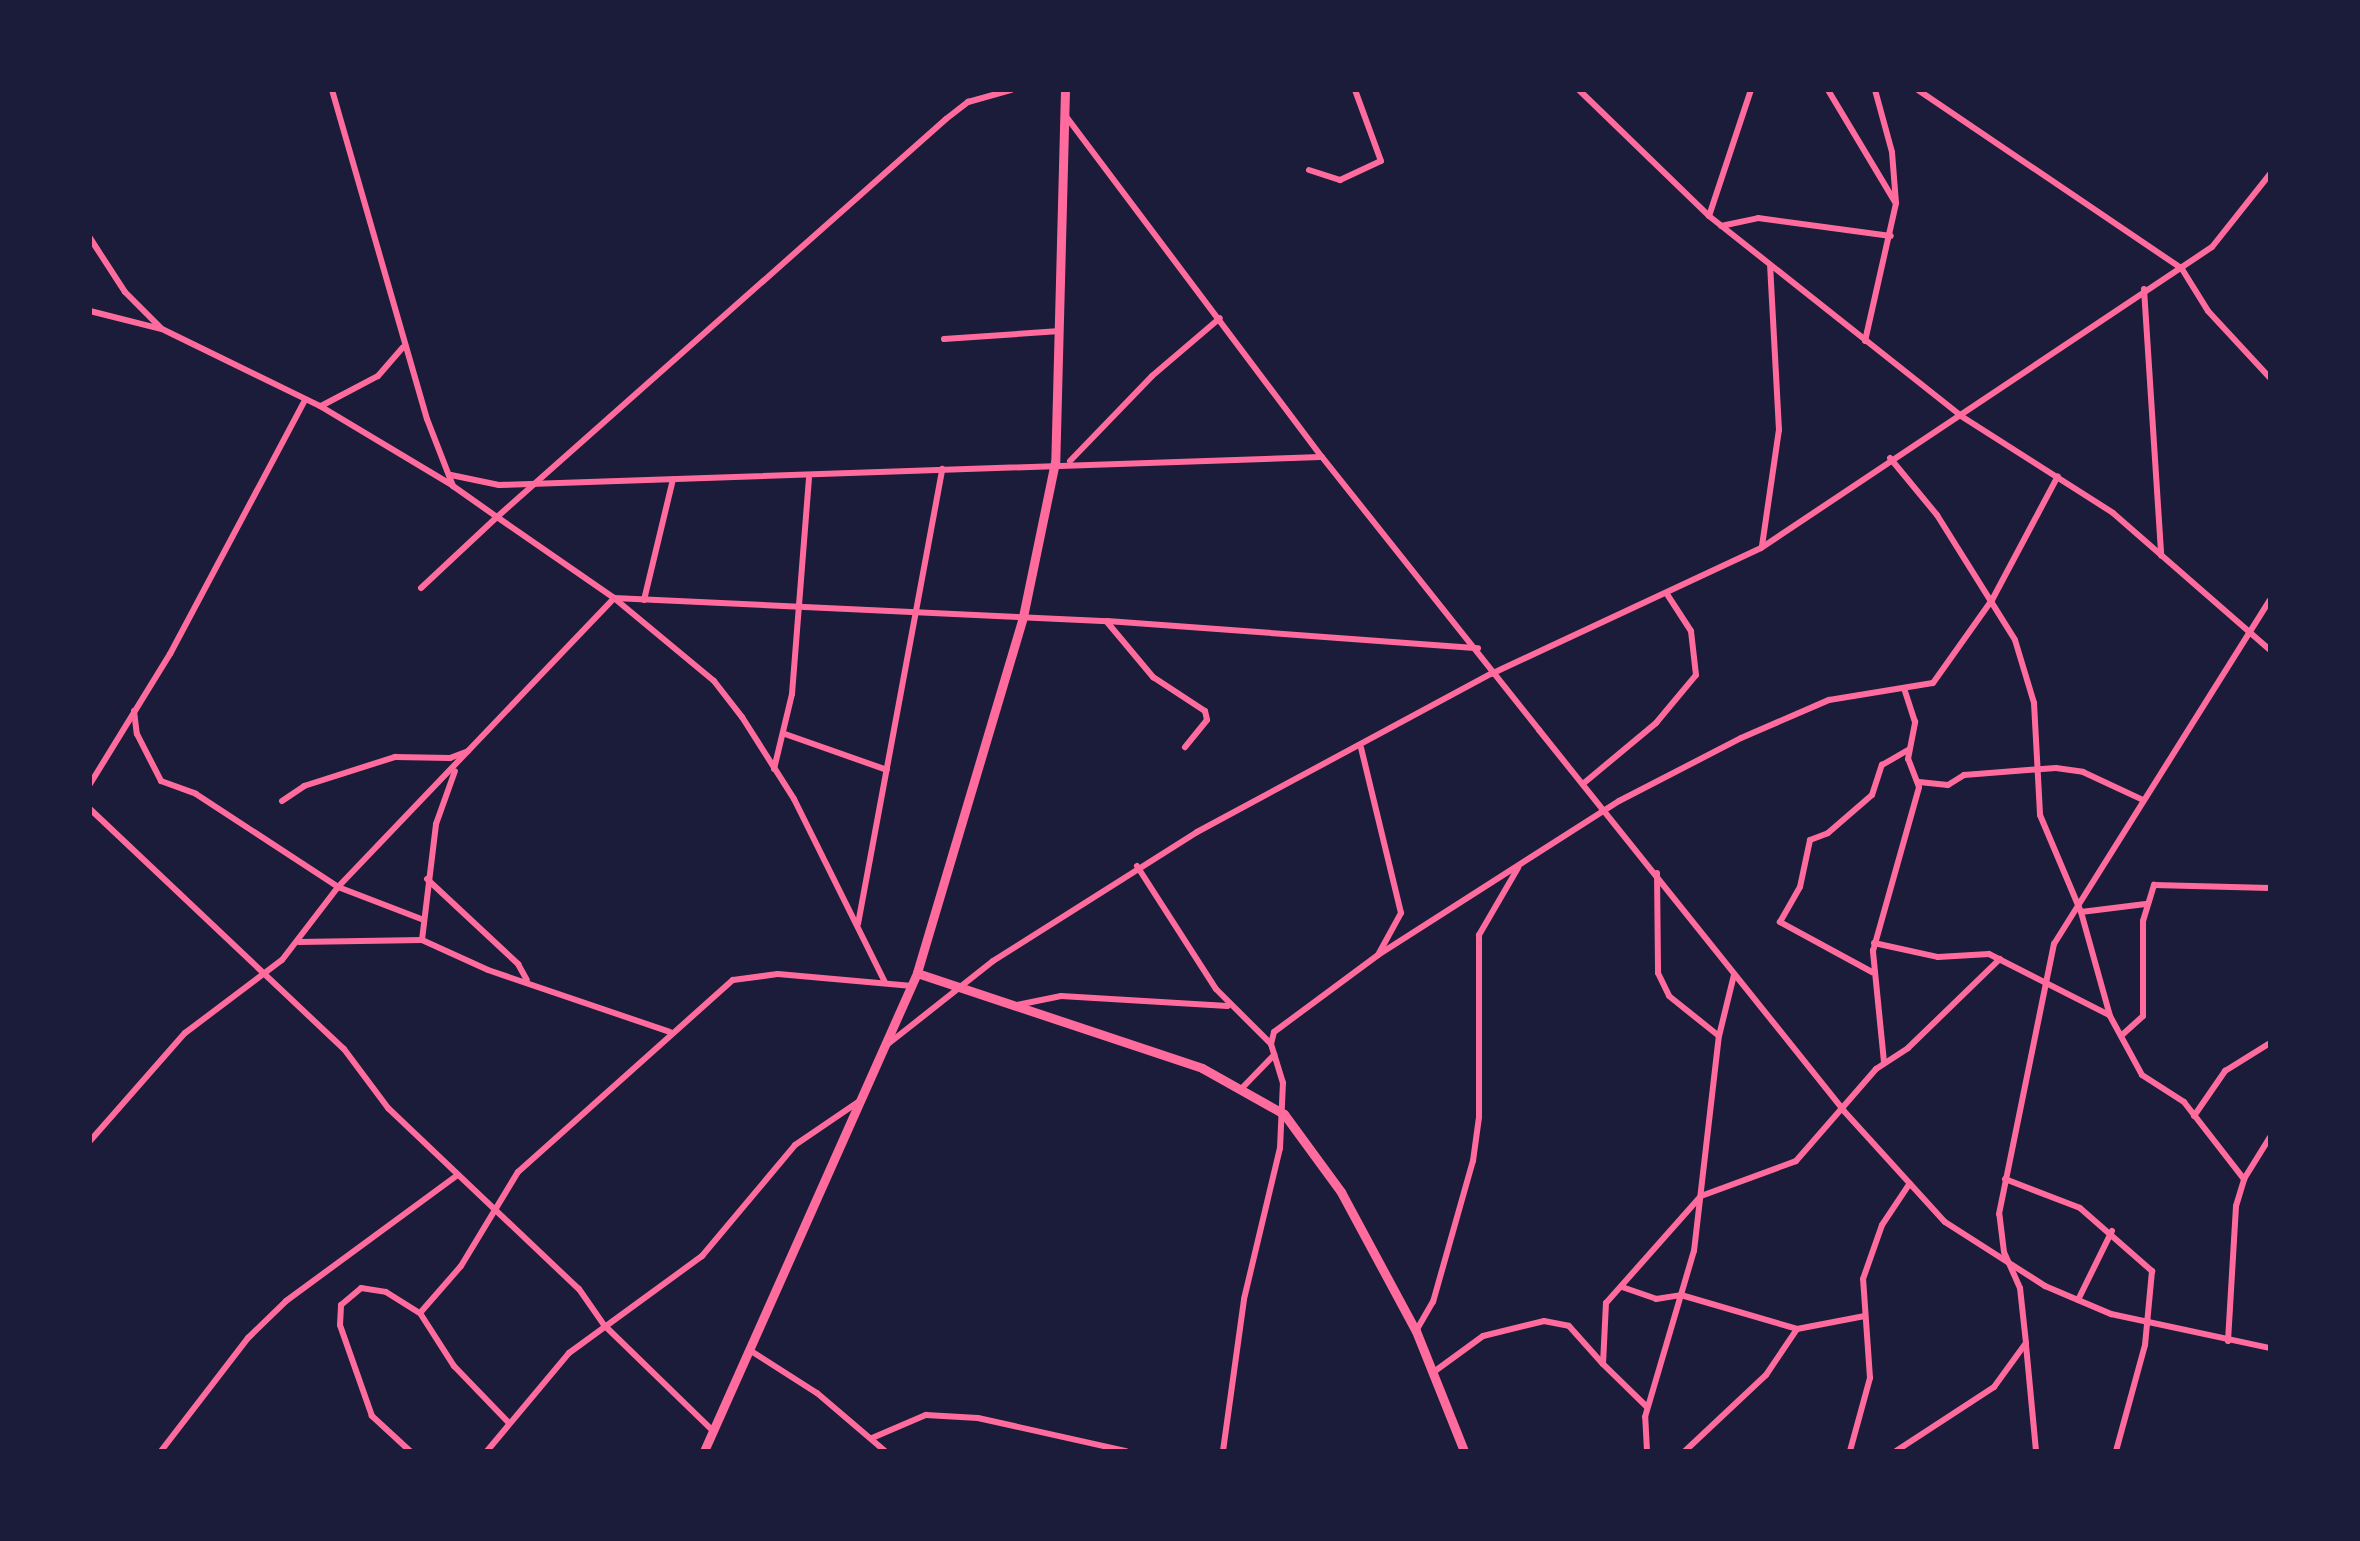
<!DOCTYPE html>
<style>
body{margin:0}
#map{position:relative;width:2360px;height:1541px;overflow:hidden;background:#1b1b3a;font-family:Barlow,sans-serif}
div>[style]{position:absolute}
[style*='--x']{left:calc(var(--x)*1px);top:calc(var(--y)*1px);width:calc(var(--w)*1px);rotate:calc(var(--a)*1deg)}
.minor>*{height:6px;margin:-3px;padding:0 3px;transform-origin:3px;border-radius:3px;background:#ff6b9d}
.primary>*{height:9px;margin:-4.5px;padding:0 4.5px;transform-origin:4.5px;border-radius:4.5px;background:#ff6b9d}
span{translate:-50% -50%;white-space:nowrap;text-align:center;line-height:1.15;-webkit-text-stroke:10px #1b1b3a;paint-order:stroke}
.frame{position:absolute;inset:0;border:92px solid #1b1b3a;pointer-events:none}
</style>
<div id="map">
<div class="minor">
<div style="--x:332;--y:90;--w:342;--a:73.9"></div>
<div style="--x:427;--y:419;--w:72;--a:68.8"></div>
<div style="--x:453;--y:486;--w:54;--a:35.2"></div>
<div style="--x:497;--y:517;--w:600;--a:-41.55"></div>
<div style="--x:946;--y:119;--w:28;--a:-38"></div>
<div style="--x:968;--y:102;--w:45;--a:-15.6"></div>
<div style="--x:1579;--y:90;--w:181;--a:44.1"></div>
<div style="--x:1709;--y:216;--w:322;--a:38.4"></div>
<div style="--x:1961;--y:416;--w:180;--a:32.5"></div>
<div style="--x:2113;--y:513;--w:208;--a:41.1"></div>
<div style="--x:1828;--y:90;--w:131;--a:59.1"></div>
<div style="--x:1918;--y:90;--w:319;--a:34.1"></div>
<div style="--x:2182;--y:269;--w:49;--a:58.2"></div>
<div style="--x:2208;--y:311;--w:91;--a:47.2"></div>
<div style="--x:1065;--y:115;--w:428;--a:53.1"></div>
<div style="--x:1322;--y:457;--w:349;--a:51.5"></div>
<div style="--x:1539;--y:730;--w:487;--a:51.3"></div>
<div style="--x:1843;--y:1110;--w:151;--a:47.7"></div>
<div style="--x:1945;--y:1222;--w:119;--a:32.6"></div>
<div style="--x:2045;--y:1286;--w:72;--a:23"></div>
<div style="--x:2111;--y:1314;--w:163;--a:12.1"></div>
<div style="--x:1309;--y:170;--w:33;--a:18"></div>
<div style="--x:1340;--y:180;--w:45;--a:-24.9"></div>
<div style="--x:1381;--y:161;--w:76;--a:-110.1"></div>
<div style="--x:1709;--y:216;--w:133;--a:-71.6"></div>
<div style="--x:1721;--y:226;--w:38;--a:-12"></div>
<div style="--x:1758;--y:218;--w:134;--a:7.7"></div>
<div style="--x:90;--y:238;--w:64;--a:57.1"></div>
<div style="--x:125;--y:292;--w:52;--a:45"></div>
<div style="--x:162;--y:329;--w:176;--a:26"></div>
<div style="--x:320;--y:406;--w:154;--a:30.9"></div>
<div style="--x:2144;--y:289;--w:267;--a:86.3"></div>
<div style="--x:90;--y:311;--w:73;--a:14.2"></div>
<div style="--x:944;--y:339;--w:116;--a:-3.9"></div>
<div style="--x:1865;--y:341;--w:141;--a:-77.3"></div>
<div style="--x:1896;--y:203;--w:51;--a:-94.5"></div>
<div style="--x:1892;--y:152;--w:64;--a:-105.3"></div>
<div style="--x:321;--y:406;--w:64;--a:-27.8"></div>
<div style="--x:378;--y:376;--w:38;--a:-49"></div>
<div style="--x:1890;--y:458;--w:74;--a:50.5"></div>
<div style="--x:1937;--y:515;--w:147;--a:58"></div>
<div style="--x:2015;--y:640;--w:66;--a:73.2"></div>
<div style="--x:2034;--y:703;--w:112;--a:86.9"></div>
<div style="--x:2040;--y:815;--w:105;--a:67.1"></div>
<div style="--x:2081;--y:912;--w:108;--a:74.4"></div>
<div style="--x:2110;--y:1016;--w:67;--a:61.5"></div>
<div style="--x:2142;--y:1075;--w:50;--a:32.7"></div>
<div style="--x:2184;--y:1102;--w:98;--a:52.1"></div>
<div style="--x:1070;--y:461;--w:118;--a:-46"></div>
<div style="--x:1152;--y:376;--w:89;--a:-40.5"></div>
<div style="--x:451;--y:475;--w:49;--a:11.8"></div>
<div style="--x:499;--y:485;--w:822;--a:-1.95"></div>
<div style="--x:1762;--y:546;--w:117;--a:-81.7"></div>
<div style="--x:1779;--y:430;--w:164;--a:-93.1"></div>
<div style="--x:421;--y:588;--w:104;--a:-43.1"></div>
<div style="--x:497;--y:517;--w:142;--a:34.7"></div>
<div style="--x:614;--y:598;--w:494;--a:2.7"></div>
<div style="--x:1107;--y:621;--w:372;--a:4.2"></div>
<div style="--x:644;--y:600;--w:124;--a:-76.5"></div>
<div style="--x:1107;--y:622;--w:72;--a:50.1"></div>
<div style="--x:1153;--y:677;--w:62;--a:33.2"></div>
<div style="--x:1205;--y:711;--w:9;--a:77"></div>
<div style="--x:1207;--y:720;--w:35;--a:129"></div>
<div style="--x:134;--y:711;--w:23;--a:83"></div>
<div style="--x:137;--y:734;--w:53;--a:62.9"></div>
<div style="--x:161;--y:781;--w:37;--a:20"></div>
<div style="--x:196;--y:794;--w:170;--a:33.2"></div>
<div style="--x:338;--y:887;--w:92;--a:21"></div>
<div style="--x:785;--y:734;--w:108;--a:19.4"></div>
<div style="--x:774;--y:769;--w:77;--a:-76.5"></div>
<div style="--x:792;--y:694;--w:216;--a:-85.5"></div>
<div style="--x:1919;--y:782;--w:29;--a:6"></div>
<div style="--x:1948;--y:785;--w:19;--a:-32"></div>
<div style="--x:1964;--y:775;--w:92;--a:-4.4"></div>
<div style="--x:2056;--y:768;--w:27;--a:8"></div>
<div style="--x:2083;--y:772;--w:66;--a:25"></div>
<div style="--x:1584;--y:783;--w:94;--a:-39.8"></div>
<div style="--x:1656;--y:723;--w:62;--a:-50.2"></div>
<div style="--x:1696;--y:675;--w:44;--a:-96.5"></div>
<div style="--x:1691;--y:631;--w:44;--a:-123"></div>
<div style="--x:90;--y:784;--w:153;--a:-58.4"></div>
<div style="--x:170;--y:654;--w:288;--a:-62"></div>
<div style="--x:282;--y:801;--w:27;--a:-34"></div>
<div style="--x:304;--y:786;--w:96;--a:-17.7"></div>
<div style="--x:395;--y:757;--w:55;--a:1"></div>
<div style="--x:450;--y:758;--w:19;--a:-21"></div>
<div style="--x:90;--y:809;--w:349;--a:43.4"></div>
<div style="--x:344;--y:1049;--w:74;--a:53.3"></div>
<div style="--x:388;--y:1108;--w:263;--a:43.5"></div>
<div style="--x:579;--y:1289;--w:44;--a:55.2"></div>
<div style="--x:604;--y:1325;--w:152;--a:44.2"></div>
<div style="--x:1137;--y:866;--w:146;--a:57.3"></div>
<div style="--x:1216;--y:989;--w:76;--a:45"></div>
<div style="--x:1657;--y:873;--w:100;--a:89.4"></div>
<div style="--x:1658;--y:973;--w:25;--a:64"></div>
<div style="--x:1669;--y:996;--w:64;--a:38.7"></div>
<div style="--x:427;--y:879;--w:125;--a:43"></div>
<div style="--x:518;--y:964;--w:18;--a:61"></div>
<div style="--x:2081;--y:912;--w:65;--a:-7"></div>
<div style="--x:858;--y:924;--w:463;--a:-79.5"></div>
<div style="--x:422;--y:940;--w:117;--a:-83.1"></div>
<div style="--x:436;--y:824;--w:56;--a:-70.3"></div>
<div style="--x:299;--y:942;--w:123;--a:-0.9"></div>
<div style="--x:422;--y:940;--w:72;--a:24.4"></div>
<div style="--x:488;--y:970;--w:192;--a:18.8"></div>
<div style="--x:1874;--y:943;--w:66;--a:12.3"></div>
<div style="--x:1938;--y:957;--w:51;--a:-3.4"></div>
<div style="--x:1989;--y:954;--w:135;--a:26.9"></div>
<div style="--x:1378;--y:955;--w:286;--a:-32.6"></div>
<div style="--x:1619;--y:801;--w:137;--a:-27.3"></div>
<div style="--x:1741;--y:738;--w:96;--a:-23.4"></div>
<div style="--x:1829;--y:700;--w:105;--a:-9.3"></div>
<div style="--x:1933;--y:683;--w:102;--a:-54.6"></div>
<div style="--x:1992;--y:600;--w:140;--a:-62"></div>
<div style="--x:1872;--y:972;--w:105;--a:-151.5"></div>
<div style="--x:1780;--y:922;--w:40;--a:-60.3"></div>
<div style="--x:1800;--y:887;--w:48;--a:-78"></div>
<div style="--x:1810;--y:840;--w:19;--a:-21"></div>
<div style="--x:1828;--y:833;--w:58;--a:-40.8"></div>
<div style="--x:1872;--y:795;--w:32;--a:-72"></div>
<div style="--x:1882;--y:765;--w:30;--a:-30"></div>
<div style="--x:1017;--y:1005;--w:45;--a:-11.6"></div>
<div style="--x:1061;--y:996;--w:167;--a:3.4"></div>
<div style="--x:2122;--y:1035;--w:28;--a:-42"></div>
<div style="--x:2143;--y:1016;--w:95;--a:-90"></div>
<div style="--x:2143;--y:921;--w:38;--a:-73"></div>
<div style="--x:2154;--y:885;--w:116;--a:1.5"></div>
<div style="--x:888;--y:1044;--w:134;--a:-38.3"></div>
<div style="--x:993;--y:961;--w:241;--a:-32.3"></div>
<div style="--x:1197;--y:832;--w:334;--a:-28.3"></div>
<div style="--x:1491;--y:674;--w:298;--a:-25"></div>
<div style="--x:1761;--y:548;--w:542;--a:-33.72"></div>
<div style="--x:2212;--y:247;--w:93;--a:-51.5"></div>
<div style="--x:1884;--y:1062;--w:112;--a:-95.7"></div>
<div style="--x:1873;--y:951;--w:170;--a:-74.3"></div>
<div style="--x:1919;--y:787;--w:30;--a:-111"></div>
<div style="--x:1908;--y:759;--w:38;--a:-79"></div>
<div style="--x:1915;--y:722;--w:33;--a:-108"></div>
<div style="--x:1243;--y:1087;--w:45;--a:-45.9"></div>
<div style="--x:2194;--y:1116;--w:55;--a:-55.4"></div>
<div style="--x:2225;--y:1071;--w:53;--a:-31.9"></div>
<div style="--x:90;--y:1141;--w:144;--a:-48.7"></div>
<div style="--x:185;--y:1033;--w:121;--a:-37"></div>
<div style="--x:282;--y:960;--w:92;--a:-52.5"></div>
<div style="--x:338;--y:887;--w:400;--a:-46.3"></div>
<div style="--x:614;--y:598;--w:130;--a:39.7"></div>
<div style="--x:714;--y:681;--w:46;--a:52.1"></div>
<div style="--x:742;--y:717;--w:97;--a:57.6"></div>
<div style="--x:794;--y:799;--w:204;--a:63.6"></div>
<div style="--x:2005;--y:1179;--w:80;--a:21.1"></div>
<div style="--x:2080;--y:1208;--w:96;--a:41.2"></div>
<div style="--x:2152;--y:1271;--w:74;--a:95.4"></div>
<div style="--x:2145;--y:1345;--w:110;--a:105.3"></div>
<div style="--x:1622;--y:1287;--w:36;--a:19"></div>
<div style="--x:1656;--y:1299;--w:25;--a:-9"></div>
<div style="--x:1681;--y:1295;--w:121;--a:16.3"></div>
<div style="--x:1797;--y:1329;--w:69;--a:-10.8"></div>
<div style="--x:2078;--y:1300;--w:77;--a:-63.8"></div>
<div style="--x:420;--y:1313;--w:62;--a:-48.9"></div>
<div style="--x:461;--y:1266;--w:110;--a:-58.8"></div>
<div style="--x:518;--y:1172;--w:288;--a:-41.8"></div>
<div style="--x:733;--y:980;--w:45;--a:-7.6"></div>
<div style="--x:778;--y:974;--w:135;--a:5.1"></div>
<div style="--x:1416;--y:1331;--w:34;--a:-60"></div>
<div style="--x:1433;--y:1302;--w:147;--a:-74.2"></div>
<div style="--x:1473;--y:1161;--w:44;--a:-82.2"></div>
<div style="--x:1479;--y:1117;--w:182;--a:-90"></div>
<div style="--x:1479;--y:935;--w:78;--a:-59.8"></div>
<div style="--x:2228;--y:1341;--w:135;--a:-86.6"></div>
<div style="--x:2236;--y:1206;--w:28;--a:-73"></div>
<div style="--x:2244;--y:1179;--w:49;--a:-58.2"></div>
<div style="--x:2026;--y:1345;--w:106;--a:84.6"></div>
<div style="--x:751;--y:1351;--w:78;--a:32.5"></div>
<div style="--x:817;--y:1393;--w:89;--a:40.5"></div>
<div style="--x:1435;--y:1371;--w:59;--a:-36.1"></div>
<div style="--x:1483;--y:1336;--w:63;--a:-13.8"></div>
<div style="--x:1544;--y:1321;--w:25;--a:11"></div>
<div style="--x:1569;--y:1326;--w:50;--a:48.3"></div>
<div style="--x:1647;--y:1407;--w:62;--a:-135.7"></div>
<div style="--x:1603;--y:1364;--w:61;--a:-87.2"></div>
<div style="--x:1606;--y:1303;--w:143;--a:-48.4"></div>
<div style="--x:1701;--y:1196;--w:101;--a:-20.2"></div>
<div style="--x:1796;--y:1161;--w:122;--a:-49"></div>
<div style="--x:1876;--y:1069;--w:38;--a:-33"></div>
<div style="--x:1908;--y:1048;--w:128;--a:-44.1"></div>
<div style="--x:872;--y:1438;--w:59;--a:-23.1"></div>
<div style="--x:926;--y:1415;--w:52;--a:3.3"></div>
<div style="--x:978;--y:1418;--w:152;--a:12.6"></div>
<div style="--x:161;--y:1451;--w:143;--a:-52.4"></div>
<div style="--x:248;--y:1338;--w:53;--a:-44.2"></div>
<div style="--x:286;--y:1301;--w:211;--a:-36.3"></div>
<div style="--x:410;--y:1451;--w:52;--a:-137.4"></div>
<div style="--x:372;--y:1416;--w:96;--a:-109.4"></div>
<div style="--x:340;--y:1325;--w:20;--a:-87"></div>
<div style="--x:341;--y:1305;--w:26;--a:-40"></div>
<div style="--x:361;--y:1288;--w:25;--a:9"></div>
<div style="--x:386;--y:1292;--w:40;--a:32"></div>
<div style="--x:420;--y:1313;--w:63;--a:57.3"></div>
<div style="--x:454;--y:1366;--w:79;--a:46"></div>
<div style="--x:487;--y:1451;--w:128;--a:-50.1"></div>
<div style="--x:569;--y:1353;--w:165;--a:-36.1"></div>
<div style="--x:702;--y:1256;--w:145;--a:-50"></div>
<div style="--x:795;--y:1145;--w:76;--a:-34.3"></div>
<div style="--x:1223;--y:1451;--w:153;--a:-82.1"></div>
<div style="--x:1244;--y:1299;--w:155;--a:-76.6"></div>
<div style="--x:1280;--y:1148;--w:65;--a:-87.4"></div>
<div style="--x:1283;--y:1083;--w:41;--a:-107.1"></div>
<div style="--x:1271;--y:1044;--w:12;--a:-76"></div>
<div style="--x:1274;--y:1032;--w:129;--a:-36.5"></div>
<div style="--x:1378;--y:955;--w:48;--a:-61.3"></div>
<div style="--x:1401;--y:913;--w:170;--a:-103.6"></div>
<div style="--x:1647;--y:1451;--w:34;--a:-93"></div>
<div style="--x:1645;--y:1417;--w:173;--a:-73.6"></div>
<div style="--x:1694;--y:1251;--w:216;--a:-83.4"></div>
<div style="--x:1719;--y:1036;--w:63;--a:-76.2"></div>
<div style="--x:1685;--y:1451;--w:111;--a:-43.2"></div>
<div style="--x:1766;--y:1375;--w:55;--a:-56"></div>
<div style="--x:1850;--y:1451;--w:76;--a:-74.7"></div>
<div style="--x:1870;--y:1378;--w:99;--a:-94"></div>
<div style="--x:1863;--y:1279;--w:57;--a:-70.6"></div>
<div style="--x:1882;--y:1225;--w:50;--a:-56.3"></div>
<div style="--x:1896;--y:1451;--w:117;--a:-33.1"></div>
<div style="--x:1994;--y:1387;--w:54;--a:-54"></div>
<div style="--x:2026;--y:1343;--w:55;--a:-96.2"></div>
<div style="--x:2020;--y:1288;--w:39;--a:-114"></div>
<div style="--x:2004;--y:1252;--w:38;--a:-97"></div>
<div style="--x:1999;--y:1214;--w:276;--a:-78.5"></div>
<div style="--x:2054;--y:944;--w:406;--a:-57.9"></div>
</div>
<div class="primary">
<div style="--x:1065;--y:90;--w:372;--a:91.5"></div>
<div style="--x:1055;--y:462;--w:158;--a:101.7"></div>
<div style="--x:1023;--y:617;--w:371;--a:106.6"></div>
<div style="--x:917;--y:973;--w:300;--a:18.4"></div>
<div style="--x:1202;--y:1068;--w:94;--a:29.3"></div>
<div style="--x:1284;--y:1114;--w:97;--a:53.8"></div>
<div style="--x:1341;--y:1192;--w:158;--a:61.7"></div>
<div style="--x:1416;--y:1331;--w:129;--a:68.2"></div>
<div style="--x:704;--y:1451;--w:523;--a:-65.98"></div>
</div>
<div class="frame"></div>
</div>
